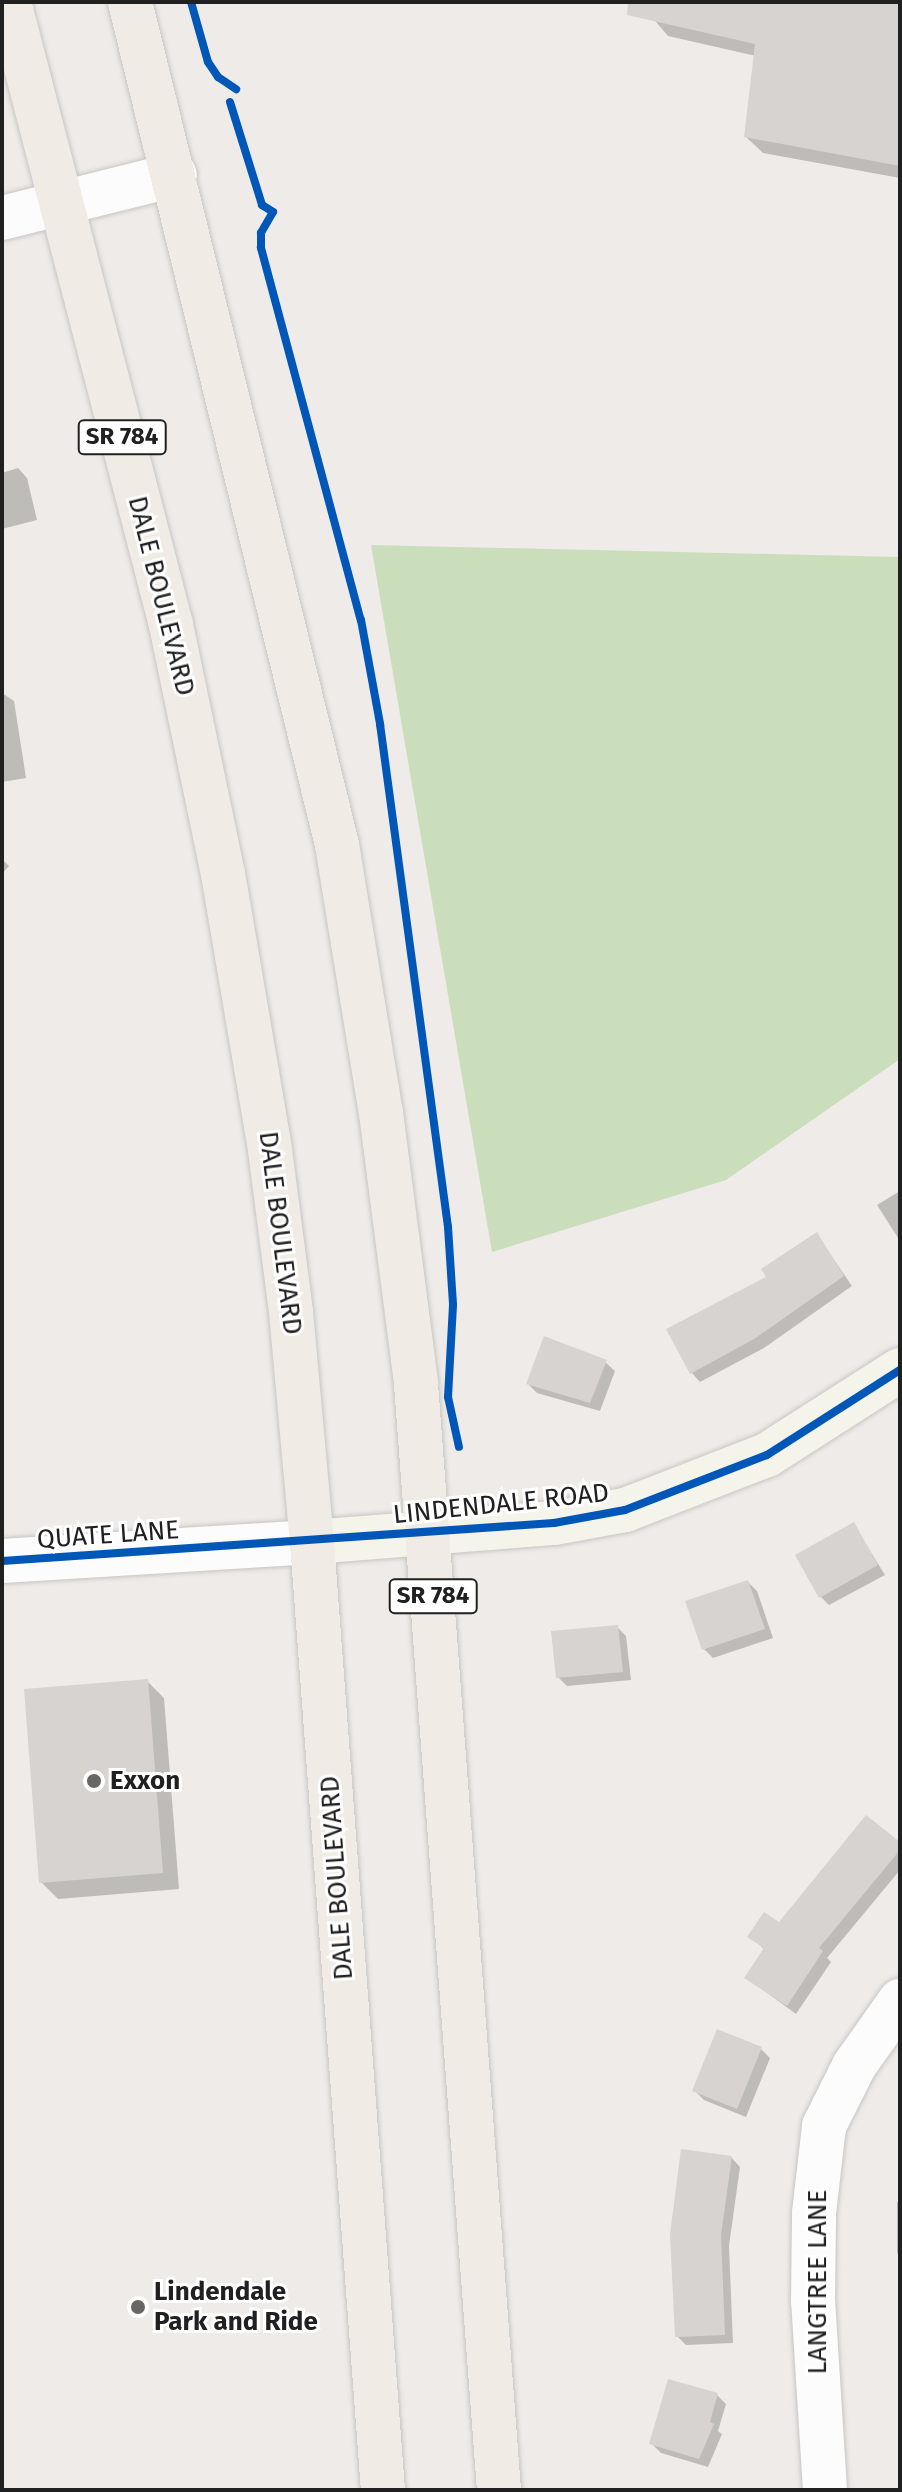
<!DOCTYPE html>
<style>
body{margin:0}
#map{position:relative;width:902px;height:2492px;overflow:hidden;background:#eeebe8;font-family:"Fira Sans",sans-serif}
div>[style]{position:absolute}
[style*='--x']{left:calc(var(--x)*1px);top:calc(var(--y)*1px);width:calc(var(--w)*1px);rotate:calc(var(--a)*1deg)}
.forest>*{inset:0;background:#cbdebb}
.shadow>*{inset:0;background:#0003}
.building>*{inset:0;background:#d7d3d1}
.roads{filter:drop-shadow(0 0 2px #c7c6c4) drop-shadow(0 0 2px #c7c6c4)}
.street>*{height:44px;margin:-22px;padding:0 22px;transform-origin:22px;border-radius:22px;background:#fcfcfc}
.secondary>*{height:44px;margin:-22px;padding:0 22px;transform-origin:22px;border-radius:22px;background:#f5f4eb}
.primary>*{height:44px;margin:-22px;padding:0 22px;transform-origin:22px;border-radius:22px;background:#f1ebe5}
.cycleway>*{height:8px;margin:-4px;padding:0 4px;transform-origin:4px;border-radius:4px;background:#0057b8}
.dots>*{width:22px;height:22px;translate:-50% -50%;box-sizing:border-box;border:4px solid #fff;border-radius:50%}
span{translate:-50% -50%;white-space:nowrap;text-align:center;line-height:1.15;-webkit-text-stroke:6px #fff;paint-order:stroke}
.shield-label span{padding:2px 6px;background:#fff;border:2px solid;border-radius:6px;-webkit-text-stroke-width:0}
.shield-label{font-size:24px;color:#202020;font-weight:700}
.street-label{font-size:26px;color:#202020}
.poi-label{font-size:26px;color:#202020;font-weight:700}
.left{translate:0 -50%;text-align:left}
.frame{position:absolute;inset:0;border:4px solid #202020;pointer-events:none}
</style>
<div id="map">
<div class="forest">
<div style="clip-path:polygon(371px 545px,900px 557px,900px 1059px,726px 1180px,492px 1252px)"></div>
</div>
<div class="shadow">
<div style="clip-path:polygon(639px 2px,900px 2px,900px 178px,763px 153px,746px 137px,756px 56px,668px 36px)"></div>
<div style="clip-path:polygon(18px 468px,27px 478px,37px 520px,2px 529px,2px 473px)"></div>
<div style="clip-path:polygon(2px 693px,14px 701px,26px 778px,2px 782px)"></div>
<div style="clip-path:polygon(2px 859px,9px 866px,2px 874px)"></div>
<div style="clip-path:polygon(900px 1191px,900px 1241px,877px 1205px)"></div>
<div style="clip-path:polygon(817px 1235px,852px 1286px,764px 1348px,700px 1382px,691px 1372px,769px 1277px)"></div>
<div style="clip-path:polygon(605px 1362px,615px 1371px,600px 1411px,537px 1393px,528px 1384px)"></div>
<div style="clip-path:polygon(854px 1525px,885px 1575px,829px 1605px,820px 1596px)"></div>
<div style="clip-path:polygon(748px 1582px,757px 1591px,773px 1638px,713px 1658px,704px 1649px)"></div>
<div style="clip-path:polygon(617px 1627px,626px 1636px,631px 1680px,567px 1686px,558px 1677px)"></div>
<div style="clip-path:polygon(147px 1681px,164px 1698px,179px 1889px,58px 1899px,41px 1882px)"></div>
<div style="clip-path:polygon(900px 1844px,900px 1870px,827px 1958px,831px 1962px,796px 2014px,747px 1978px,765px 1950px,750px 1936px,780px 1924px)"></div>
<div style="clip-path:polygon(761px 2049px,770px 2058px,746px 2117px,704px 2100px,695px 2091px)"></div>
<div style="clip-path:polygon(731px 2157px,740px 2167px,729px 2246px,733px 2343px,686px 2345px,677px 2336px)"></div>
<div style="clip-path:polygon(897px 2202px,900px 2202px,900px 2256px,897px 2253px)"></div>
<div style="clip-path:polygon(717px 2395px,726px 2404px,718px 2431px,722px 2434px,708px 2467px,661px 2453px,652px 2444px)"></div>
</div>
<div class="building">
<div style="clip-path:polygon(628px 2px,900px 2px,900px 166px,744px 137px,755px 44px,627px 15px)"></div>
<div style="clip-path:polygon(817px 1232px,844px 1276px,754px 1339px,690px 1374px,666px 1329px,766px 1277px,761px 1269px)"></div>
<div style="clip-path:polygon(544px 1336px,607px 1360px,590px 1403px,526px 1384px)"></div>
<div style="clip-path:polygon(854px 1522px,878px 1565px,819px 1598px,795px 1555px)"></div>
<div style="clip-path:polygon(748px 1580px,765px 1629px,702px 1650px,685px 1601px)"></div>
<div style="clip-path:polygon(618px 1625px,623px 1672px,556px 1678px,551px 1631px)"></div>
<div style="clip-path:polygon(148px 1679px,163px 1873px,39px 1883px,24px 1689px)"></div>
<div style="clip-path:polygon(866px 1815px,900px 1842px,900px 1850px,819px 1948px,823px 1951px,787px 2006px,744px 1978px,764px 1948px,747px 1937px,764px 1912px,779px 1922px)"></div>
<div style="clip-path:polygon(717px 2029px,762px 2047px,737px 2109px,692px 2091px)"></div>
<div style="clip-path:polygon(681px 2149px,732px 2156px,721px 2235px,725px 2335px,675px 2337px,670px 2234px)"></div>
<div style="clip-path:polygon(668px 2379px,718px 2393px,710px 2422px,714px 2424px,699px 2459px,649px 2444px)"></div>
</div>
<div class="roads">
<div class="street">
<div style="--x:2;--y:218;--w:178;--a:-14"></div>
<div style="--x:2;--y:1561;--w:311;--a:-3.5"></div>
<div style="--x:825;--y:2490;--w:189;--a:-93.6"></div>
<div style="--x:813;--y:2301;--w:88;--a:-89.3"></div>
<div style="--x:814;--y:2213;--w:88;--a:-83.4"></div>
<div style="--x:824;--y:2126;--w:67;--a:-63.4"></div>
<div style="--x:854;--y:2066;--w:80;--a:-54.7"></div>
</div>
<div class="secondary">
<div style="--x:312;--y:1542;--w:243;--a:-4.5"></div>
<div style="--x:554;--y:1523;--w:72;--a:-10.4"></div>
<div style="--x:625;--y:1510;--w:152;--a:-21.2"></div>
<div style="--x:767;--y:1455;--w:158;--a:-32.6"></div>
</div>
<div class="primary">
<div style="--x:9;--y:2;--w:644;--a:75.42"></div>
<div style="--x:171;--y:625;--w:254;--a:78.2"></div>
<div style="--x:223;--y:874;--w:280;--a:80.3"></div>
<div style="--x:270;--y:1150;--w:163;--a:82.6"></div>
<div style="--x:291;--y:1312;--w:231;--a:84.8"></div>
<div style="--x:312;--y:1542;--w:951;--a:85.72"></div>
<div style="--x:130;--y:2;--w:868;--a:76.2"></div>
<div style="--x:337;--y:845;--w:272;--a:80.7"></div>
<div style="--x:381;--y:1113;--w:273;--a:82.6"></div>
<div style="--x:416;--y:1384;--w:1109;--a:85.71"></div>
</div>
</div>
<div class="cycleway">
<div style="--x:191;--y:2;--w:62;--a:74.2"></div>
<div style="--x:208;--y:62;--w:18;--a:56"></div>
<div style="--x:218;--y:77;--w:22;--a:34"></div>
<div style="--x:230;--y:102;--w:108;--a:72.7"></div>
<div style="--x:262;--y:205;--w:13;--a:32"></div>
<div style="--x:273;--y:212;--w:24;--a:120"></div>
<div style="--x:261;--y:233;--w:15;--a:90"></div>
<div style="--x:261;--y:248;--w:385;--a:75"></div>
<div style="--x:361;--y:620;--w:106;--a:79.6"></div>
<div style="--x:380;--y:724;--w:508;--a:82.3"></div>
<div style="--x:448;--y:1227;--w:78;--a:86.3"></div>
<div style="--x:453;--y:1305;--w:92;--a:93.1"></div>
<div style="--x:448;--y:1397;--w:51;--a:77.6"></div>
<div style="--x:2;--y:1561;--w:553;--a:-3.94"></div>
<div style="--x:554;--y:1523;--w:72;--a:-10.4"></div>
<div style="--x:625;--y:1510;--w:152;--a:-21.2"></div>
<div style="--x:767;--y:1455;--w:158;--a:-32.6"></div>
</div>
<div class="dots">
<div style="left:94px;top:1781px;background:#686766"></div>
<div style="left:138px;top:2307px;background:#686766"></div>
</div>
<div class="shield-label">
<span style="left:122px;top:437px">SR 784</span>
<span style="left:433px;top:1596px">SR 784</span>
</div>
<div class="street-label">
<span style="left:161px;top:596px;rotate:76deg">DALE BOULEVARD</span>
<span style="left:280px;top:1233px;rotate:83deg">DALE BOULEVARD</span>
<span style="left:501px;top:1504px;rotate:-6deg">LINDENDALE ROAD</span>
<span style="left:108px;top:1535px;rotate:-4deg">QUATE LANE</span>
<span style="left:337px;top:1878px;rotate:-94deg">DALE BOULEVARD</span>
<span style="left:818px;top:2282px;rotate:-90deg">LANGTREE LANE</span>
</div>
<div class="poi-label">
<span class="left" style="left:110px;top:1781px">Exxon</span>
<span class="left" style="left:154px;top:2307px">Lindendale<br>Park and Ride</span>
</div>
<div class="frame"></div>
</div>
